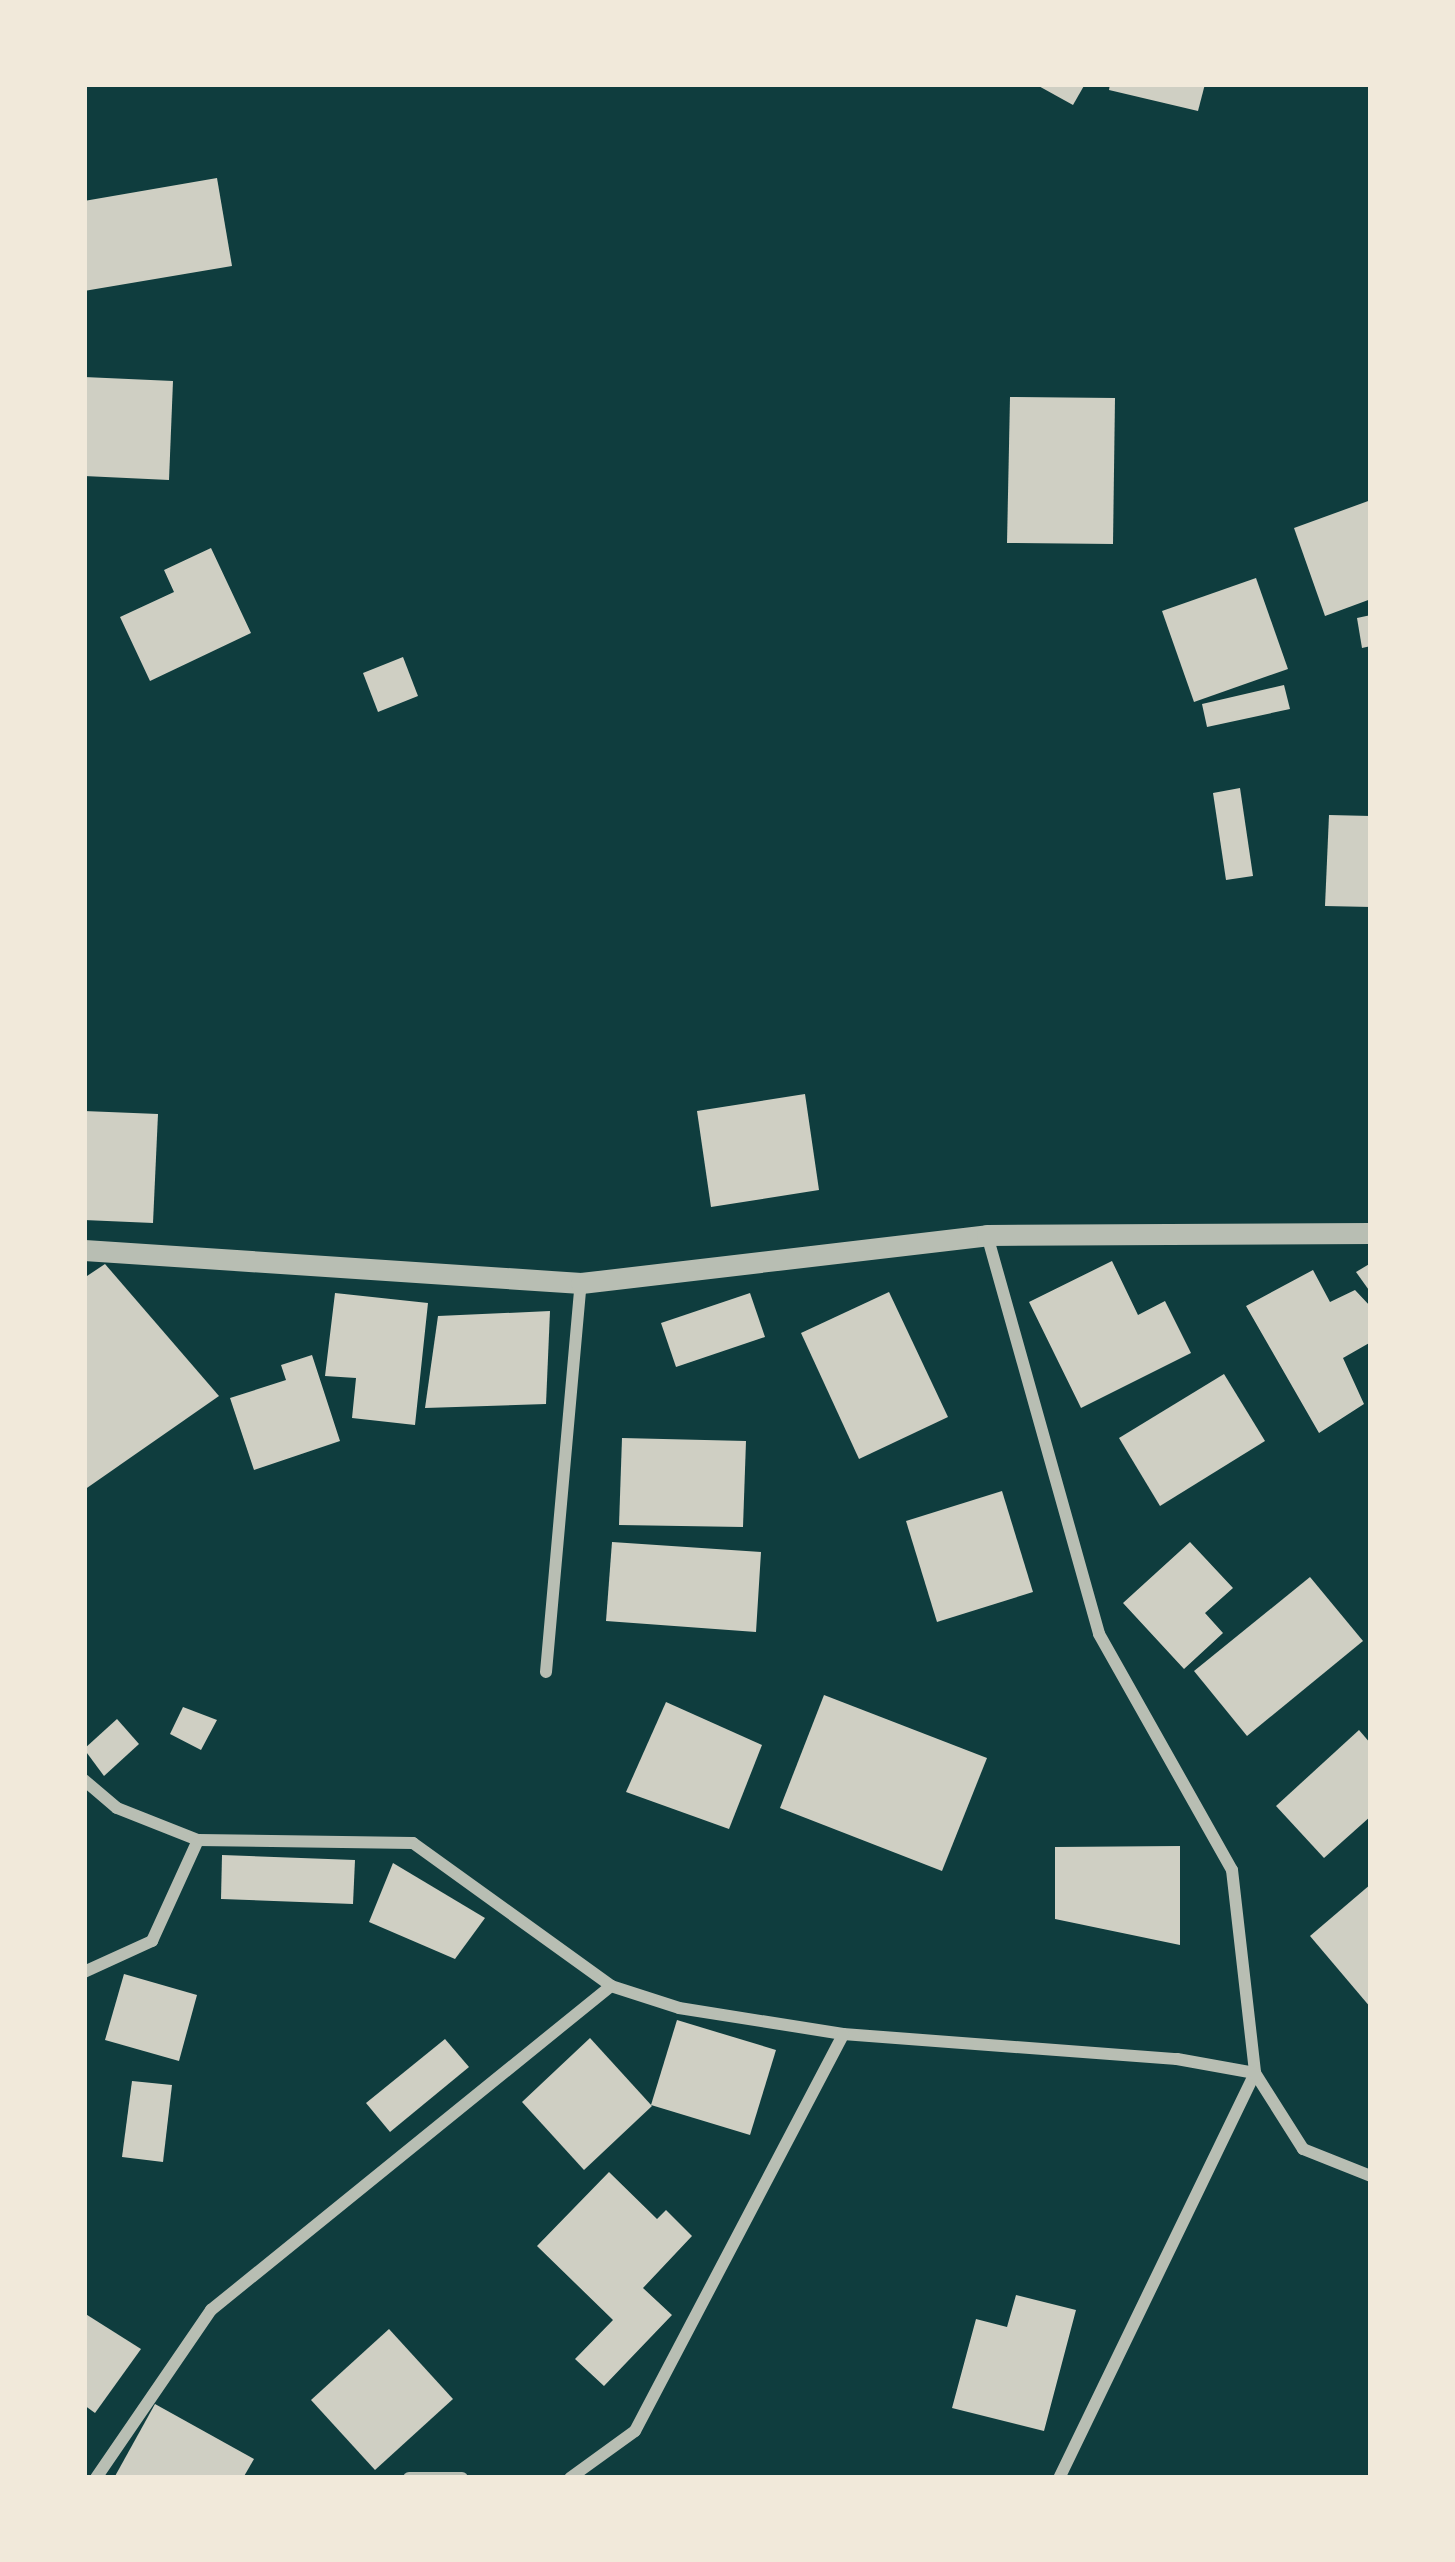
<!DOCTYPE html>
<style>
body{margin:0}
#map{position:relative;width:1455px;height:2562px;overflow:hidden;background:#0f3d3e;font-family:Signika,sans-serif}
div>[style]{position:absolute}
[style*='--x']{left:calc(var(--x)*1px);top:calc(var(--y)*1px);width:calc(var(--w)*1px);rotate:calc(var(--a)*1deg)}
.building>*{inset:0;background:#cfcfc3}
.minor>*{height:12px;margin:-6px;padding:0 6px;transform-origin:6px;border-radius:6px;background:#b8beb3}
.tertiary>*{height:21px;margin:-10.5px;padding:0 10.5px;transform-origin:10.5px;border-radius:10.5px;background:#b8beb3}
span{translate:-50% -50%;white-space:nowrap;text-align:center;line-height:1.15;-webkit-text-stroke:10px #f1e9da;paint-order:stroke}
.frame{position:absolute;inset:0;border:87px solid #f1e9da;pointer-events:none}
</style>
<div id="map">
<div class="building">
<div style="clip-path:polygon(1035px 84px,1085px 84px,1073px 105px)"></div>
<div style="clip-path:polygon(1110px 84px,1205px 84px,1198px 111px,1109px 90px)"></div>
<div style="clip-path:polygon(217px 178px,232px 266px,84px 291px,84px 201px)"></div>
<div style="clip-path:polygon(84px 377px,173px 381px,169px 480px,84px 476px)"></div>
<div style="clip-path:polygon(1010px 397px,1115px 398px,1113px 544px,1007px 543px)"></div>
<div style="clip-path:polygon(1371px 500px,1371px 599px,1325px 616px,1294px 528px)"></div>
<div style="clip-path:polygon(211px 548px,251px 633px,150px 681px,120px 617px,174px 592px,164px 570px)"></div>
<div style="clip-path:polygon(1256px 578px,1288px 669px,1194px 702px,1162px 611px)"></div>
<div style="clip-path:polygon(1371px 615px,1371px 646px,1362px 648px,1357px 618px)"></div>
<div style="clip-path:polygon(403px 657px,418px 696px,378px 712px,363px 673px)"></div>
<div style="clip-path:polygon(1284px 685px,1290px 709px,1207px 727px,1202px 704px)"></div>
<div style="clip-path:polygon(1240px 788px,1253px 876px,1226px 880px,1213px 793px)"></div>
<div style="clip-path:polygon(1329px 815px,1371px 816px,1371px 907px,1325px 906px)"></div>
<div style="clip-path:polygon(805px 1094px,819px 1190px,711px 1207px,697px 1111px)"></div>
<div style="clip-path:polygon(84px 1111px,158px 1114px,153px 1223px,84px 1220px)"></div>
<div style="clip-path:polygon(1112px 1261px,1138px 1315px,1165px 1301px,1191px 1353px,1081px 1408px,1029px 1302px)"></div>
<div style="clip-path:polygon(1371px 1263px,1371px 1293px,1356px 1272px)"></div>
<div style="clip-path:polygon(105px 1264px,219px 1396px,84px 1490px,84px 1278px)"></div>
<div style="clip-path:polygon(1313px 1270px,1330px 1302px,1355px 1290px,1371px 1307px,1371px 1342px,1343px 1358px,1364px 1404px,1319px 1433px,1246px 1306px)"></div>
<div style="clip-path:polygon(889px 1292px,948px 1417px,859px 1459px,801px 1333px)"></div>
<div style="clip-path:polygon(335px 1293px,428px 1303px,415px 1425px,352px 1418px,356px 1378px,325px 1376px)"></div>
<div style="clip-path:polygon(750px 1293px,765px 1337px,676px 1367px,661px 1323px)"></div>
<div style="clip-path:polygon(550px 1311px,546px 1404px,425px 1408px,438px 1316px)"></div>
<div style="clip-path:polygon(312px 1355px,340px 1441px,254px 1470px,230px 1398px,286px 1380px,281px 1365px)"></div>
<div style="clip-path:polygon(1224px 1374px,1265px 1441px,1160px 1506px,1119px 1438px)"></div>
<div style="clip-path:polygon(622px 1438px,746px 1441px,743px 1527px,619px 1525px)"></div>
<div style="clip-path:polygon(1002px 1491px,1033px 1592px,937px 1622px,906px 1521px)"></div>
<div style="clip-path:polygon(612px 1542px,761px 1552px,756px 1632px,606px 1621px)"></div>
<div style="clip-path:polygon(1190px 1542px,1233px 1588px,1205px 1613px,1223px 1633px,1184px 1669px,1123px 1603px)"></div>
<div style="clip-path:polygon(1310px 1577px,1363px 1641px,1247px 1736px,1194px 1671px)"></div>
<div style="clip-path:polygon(824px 1695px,987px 1758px,942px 1871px,780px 1808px)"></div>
<div style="clip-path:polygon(666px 1702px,762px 1745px,729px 1829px,626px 1792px)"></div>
<div style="clip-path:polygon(183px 1707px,217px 1720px,201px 1750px,170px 1734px)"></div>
<div style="clip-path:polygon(117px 1719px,139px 1744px,104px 1776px,84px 1749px)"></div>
<div style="clip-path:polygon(1359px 1730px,1371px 1744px,1371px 1816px,1324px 1858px,1276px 1806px)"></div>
<div style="clip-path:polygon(1180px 1846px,1180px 1945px,1055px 1919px,1055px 1847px)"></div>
<div style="clip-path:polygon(222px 1855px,355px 1860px,353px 1904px,221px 1899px)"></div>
<div style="clip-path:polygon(393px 1863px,485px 1918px,455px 1959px,369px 1922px)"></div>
<div style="clip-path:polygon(1371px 1884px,1371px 2008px,1310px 1936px)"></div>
<div style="clip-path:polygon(124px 1974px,197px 1995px,179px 2061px,105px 2040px)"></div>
<div style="clip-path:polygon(677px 2020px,776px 2050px,750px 2135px,651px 2105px)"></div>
<div style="clip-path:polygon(590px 2038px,652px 2106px,584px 2170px,522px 2102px)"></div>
<div style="clip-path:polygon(445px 2039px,469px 2067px,390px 2132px,366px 2103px)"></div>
<div style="clip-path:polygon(132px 2081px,172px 2085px,163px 2162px,122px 2157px)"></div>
<div style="clip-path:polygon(609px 2172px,657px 2219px,666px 2210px,692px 2236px,643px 2288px,672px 2315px,604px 2386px,575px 2359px,613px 2320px,537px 2246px)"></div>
<div style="clip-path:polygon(1016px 2295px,1076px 2310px,1044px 2431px,952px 2408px,976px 2319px,1007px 2327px)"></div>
<div style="clip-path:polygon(84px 2313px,141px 2349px,95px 2413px,84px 2405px)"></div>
<div style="clip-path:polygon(389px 2329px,453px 2399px,375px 2470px,311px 2400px)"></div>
<div style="clip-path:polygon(155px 2404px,254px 2459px,243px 2478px,114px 2478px)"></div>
</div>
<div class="minor">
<div style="--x:987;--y:1235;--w:414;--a:74.3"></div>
<div style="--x:1099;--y:1634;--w:271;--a:60.6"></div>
<div style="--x:1232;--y:1870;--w:204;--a:83.5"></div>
<div style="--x:1255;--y:2073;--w:450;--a:115.8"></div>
<div style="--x:546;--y:1672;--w:391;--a:-84.9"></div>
<div style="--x:84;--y:1780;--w:43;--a:40.3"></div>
<div style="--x:117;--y:1808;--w:87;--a:21.6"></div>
<div style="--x:198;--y:1840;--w:215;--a:0.8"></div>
<div style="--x:413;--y:1843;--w:244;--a:35.8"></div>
<div style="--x:611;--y:1986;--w:71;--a:17.9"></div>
<div style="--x:679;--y:2008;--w:166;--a:9"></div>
<div style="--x:843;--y:2034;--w:335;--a:4.3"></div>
<div style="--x:1177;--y:2059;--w:79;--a:10.2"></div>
<div style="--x:1255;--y:2073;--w:90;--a:57.7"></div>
<div style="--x:1303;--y:2149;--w:73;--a:21.7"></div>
<div style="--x:84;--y:1972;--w:75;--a:-24.5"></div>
<div style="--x:152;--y:1941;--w:111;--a:-65.5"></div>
<div style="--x:96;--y:2478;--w:204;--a:-55.6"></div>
<div style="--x:211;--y:2310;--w:515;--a:-39.01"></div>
<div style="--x:409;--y:2478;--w:53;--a:0"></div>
<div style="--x:570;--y:2478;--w:80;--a:-35.9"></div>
<div style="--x:635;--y:2431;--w:448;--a:-62.3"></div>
</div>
<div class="tertiary">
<div style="--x:84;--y:1250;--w:498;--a:3.8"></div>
<div style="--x:581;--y:1283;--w:409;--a:-6.7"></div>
<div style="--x:987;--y:1235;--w:384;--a:-0.3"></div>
</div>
<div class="frame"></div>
</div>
